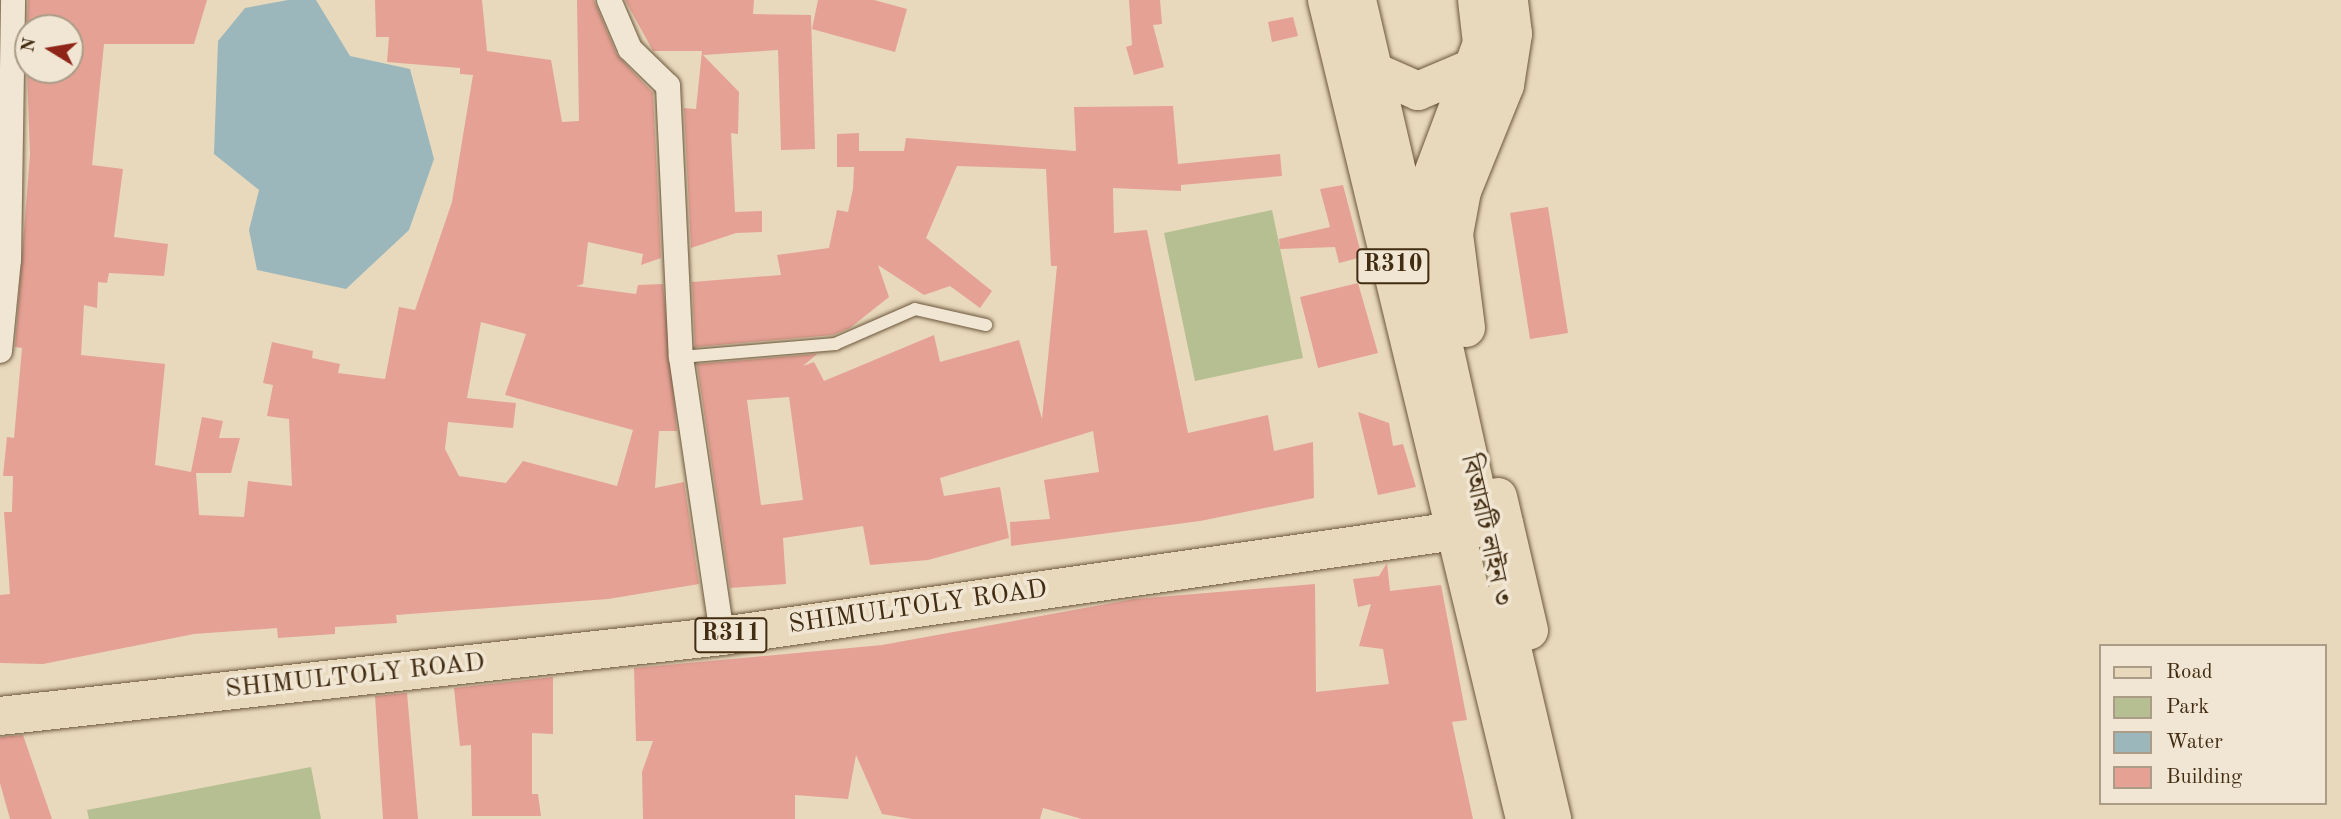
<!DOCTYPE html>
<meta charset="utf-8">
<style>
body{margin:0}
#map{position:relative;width:2341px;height:819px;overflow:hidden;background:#e8d9bc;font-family:"Old Standard TT","Noto Serif Bengali",serif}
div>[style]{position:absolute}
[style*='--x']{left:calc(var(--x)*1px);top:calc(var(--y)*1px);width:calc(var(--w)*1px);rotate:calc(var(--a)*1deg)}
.green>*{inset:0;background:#b5bf91}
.water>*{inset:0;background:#9cb7bc}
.building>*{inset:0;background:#e5a194}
.roads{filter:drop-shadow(0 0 2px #6c573c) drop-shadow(0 0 2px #6c573c)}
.service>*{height:12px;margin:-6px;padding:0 6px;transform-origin:6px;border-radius:6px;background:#f0e6d3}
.minor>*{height:24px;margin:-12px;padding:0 12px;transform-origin:12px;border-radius:12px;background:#f0e6d3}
.primary>*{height:38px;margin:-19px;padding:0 19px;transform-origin:19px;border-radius:19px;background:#e8d9bc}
span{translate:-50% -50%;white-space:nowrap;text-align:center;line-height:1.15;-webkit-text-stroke:7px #f0e6d3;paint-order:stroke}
.shield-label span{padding:2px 5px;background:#f0e6d3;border:2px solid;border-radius:5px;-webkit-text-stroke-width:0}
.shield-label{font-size:24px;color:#422c12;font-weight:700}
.street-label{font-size:26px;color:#422c12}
.legend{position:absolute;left:2099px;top:644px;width:228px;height:161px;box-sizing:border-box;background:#f0e6d3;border:2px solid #aa9c86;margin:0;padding:9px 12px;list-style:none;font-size:21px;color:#422c12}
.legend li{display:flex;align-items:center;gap:14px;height:35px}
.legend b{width:35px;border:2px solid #aa9c86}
.north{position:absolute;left:14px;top:14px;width:70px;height:70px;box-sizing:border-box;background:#f0e6d3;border:2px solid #aa9c86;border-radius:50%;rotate:281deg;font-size:19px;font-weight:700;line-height:28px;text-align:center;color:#422c12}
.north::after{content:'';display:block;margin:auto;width:24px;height:32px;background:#8f2418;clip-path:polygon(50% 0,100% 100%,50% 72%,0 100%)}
</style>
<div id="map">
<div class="green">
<div style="clip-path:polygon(1272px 210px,1303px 358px,1195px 381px,1164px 233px)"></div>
<div style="clip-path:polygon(311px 767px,321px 819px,89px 819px,87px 810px)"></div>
</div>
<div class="water">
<div style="clip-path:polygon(288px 0,316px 0,350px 56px,410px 69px,434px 159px,409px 230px,346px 289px,257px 270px,249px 230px,259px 190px,214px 154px,218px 41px,245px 8px)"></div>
</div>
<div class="building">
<div style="clip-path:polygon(evenodd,28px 0,207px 0,194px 44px,104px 44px,92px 165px,123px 169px,114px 237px,168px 244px,164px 276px,109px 273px,107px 283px,98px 282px,97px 308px,84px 305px,81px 355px,165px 364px,155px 465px,191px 472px,202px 417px,223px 421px,219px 438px,240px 438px,231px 473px,196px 473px,199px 515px,244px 517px,248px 481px,292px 486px,289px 419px,267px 416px,273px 385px,263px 383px,272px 342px,313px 351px,312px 358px,340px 364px,338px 373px,385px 379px,399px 307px,415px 310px,452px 202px,473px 75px,460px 74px,460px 68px,387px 62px,389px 37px,376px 37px,375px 0,482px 0,487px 51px,551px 60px,562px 122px,579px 121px,577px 0,594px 0,617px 55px,653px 93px,661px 258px,641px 265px,643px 254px,588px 242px,583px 284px,576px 286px,636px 294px,638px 285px,663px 284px,677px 431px,659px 431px,655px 488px,684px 482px,699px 584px,608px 599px,396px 615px,397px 623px,335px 627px,335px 634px,278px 638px,277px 628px,194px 634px,43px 664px,0 663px,0 595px,10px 594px,4px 512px,12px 512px,13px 476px,3px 476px,7px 437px,14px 438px,22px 348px,15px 347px,30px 154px,27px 70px,70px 70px,70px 28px,27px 32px,28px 0,481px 322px,526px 334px,505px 395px,633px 430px,617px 486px,523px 461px,506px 483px,459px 476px,445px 449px,448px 422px,513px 428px,516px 403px,467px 398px,481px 322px)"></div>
<div style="clip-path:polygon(625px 0,754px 0,753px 14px,811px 15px,815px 149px,781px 150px,778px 50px,703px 55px,739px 92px,738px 134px,731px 133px,735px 212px,762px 211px,762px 232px,736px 233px,691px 248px,684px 108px,696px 109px,702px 51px,653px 51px)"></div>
<div style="clip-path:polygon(818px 0,874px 0,907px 9px,895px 52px,812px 29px)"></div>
<div style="clip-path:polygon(1129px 0,1160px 0,1162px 24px,1153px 25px,1164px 67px,1134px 75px,1126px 47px,1132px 45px)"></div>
<div style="clip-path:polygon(1293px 17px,1298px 36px,1272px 42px,1268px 22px)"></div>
<div style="clip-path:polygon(evenodd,1173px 106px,1178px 164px,1280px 154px,1282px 176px,1181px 185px,1181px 191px,1113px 188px,1114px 233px,1147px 230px,1188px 433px,1268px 415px,1274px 451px,1313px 442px,1314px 498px,1200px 521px,1011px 546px,1010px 522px,1050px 519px,1044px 480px,1099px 472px,1093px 431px,940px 478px,944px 496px,1000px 487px,1009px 538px,928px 560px,870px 565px,863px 526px,783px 538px,786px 584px,730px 588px,697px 364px,817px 354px,803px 366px,814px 362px,824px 381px,934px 335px,940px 362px,1019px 340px,1042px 419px,1057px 266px,1051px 266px,1046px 169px,957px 166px,926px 238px,992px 291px,980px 308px,950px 286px,924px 295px,878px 265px,889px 297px,850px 328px,833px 335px,695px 347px,692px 282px,781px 275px,777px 255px,829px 248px,837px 210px,848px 212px,853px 189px,854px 167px,837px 167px,837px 134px,859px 133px,859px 151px,904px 151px,906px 138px,1076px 151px,1074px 107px,1173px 106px,789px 397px,803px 500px,761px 505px,747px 400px,789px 397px)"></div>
<div style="clip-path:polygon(1343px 185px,1362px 257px,1339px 263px,1335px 247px,1280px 249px,1279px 239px,1330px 227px,1320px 189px)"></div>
<div style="clip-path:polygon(1548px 207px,1568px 333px,1530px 339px,1510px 213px)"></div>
<div style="clip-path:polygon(1358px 283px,1378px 353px,1318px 368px,1300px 297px)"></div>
<div style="clip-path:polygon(1358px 412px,1389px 423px,1393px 446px,1403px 444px,1416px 487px,1378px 495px)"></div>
<div style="clip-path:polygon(1387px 563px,1390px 591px,1441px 585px,1467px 720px,1452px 722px,1473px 819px,1082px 819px,1043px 808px,1040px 819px,912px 819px,882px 814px,856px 755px,848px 799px,795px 795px,795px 819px,643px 819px,642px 772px,653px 741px,636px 741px,634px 668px,882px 645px,1134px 599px,1315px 584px,1316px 692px,1389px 684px,1383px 649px,1359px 646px,1371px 604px,1358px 607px,1353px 579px,1379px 576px)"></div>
<div style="clip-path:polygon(553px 677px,553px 734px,532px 733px,532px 794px,538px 794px,541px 816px,472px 816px,471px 745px,460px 746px,454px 688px)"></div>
<div style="clip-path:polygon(407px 693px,418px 819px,383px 819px,375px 696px)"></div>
<div style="clip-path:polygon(23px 735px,52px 819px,10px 819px,0 783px,0 737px)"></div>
</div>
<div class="roads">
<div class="service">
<div style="--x:681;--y:357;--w:155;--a:-4.8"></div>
<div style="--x:835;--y:344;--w:87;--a:-23.6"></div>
<div style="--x:915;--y:309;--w:73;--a:12.7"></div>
</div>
<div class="minor">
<div style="--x:609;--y:0;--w:53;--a:66.8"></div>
<div style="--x:630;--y:49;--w:53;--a:44.2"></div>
<div style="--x:668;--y:86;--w:271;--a:87.3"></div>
<div style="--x:681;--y:357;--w:282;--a:81.6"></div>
<div style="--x:0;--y:351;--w:91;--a:-84.4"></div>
<div style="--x:9;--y:260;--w:260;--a:-89.1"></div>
</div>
<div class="primary">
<div style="--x:1327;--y:0;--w:843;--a:76.41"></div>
<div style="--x:1357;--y:0;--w:198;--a:76.9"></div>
<div style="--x:1402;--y:193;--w:53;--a:69.2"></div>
<div style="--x:1421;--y:243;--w:292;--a:77.5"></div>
<div style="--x:1375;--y:72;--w:47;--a:23.8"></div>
<div style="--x:1418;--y:91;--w:59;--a:-23.1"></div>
<div style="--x:1422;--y:237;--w:50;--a:-83.2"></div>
<div style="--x:1428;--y:187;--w:154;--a:-69.4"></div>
<div style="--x:1482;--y:43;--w:43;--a:-96.6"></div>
<div style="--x:1466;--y:328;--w:95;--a:-97.3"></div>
<div style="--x:1454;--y:234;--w:44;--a:-79.5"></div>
<div style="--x:1462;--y:191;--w:114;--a:-67.9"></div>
<div style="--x:1505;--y:85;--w:52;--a:-81.1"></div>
<div style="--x:1513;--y:34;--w:34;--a:-97"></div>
<div style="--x:1498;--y:497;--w:137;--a:76.9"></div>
<div style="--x:1501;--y:601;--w:224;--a:76.8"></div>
<div style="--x:0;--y:716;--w:726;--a:-6.32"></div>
<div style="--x:722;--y:636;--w:790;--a:-8.15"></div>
</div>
</div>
<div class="shield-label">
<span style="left:1393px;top:266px">R310</span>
<span style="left:731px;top:635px">R311</span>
</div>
<div class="street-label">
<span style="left:1485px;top:531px;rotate:77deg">বিআরটি লাইন ৩</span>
<span style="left:918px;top:608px;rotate:-8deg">SHIMULTOLY ROAD</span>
<span style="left:355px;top:677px;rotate:-6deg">SHIMULTOLY ROAD</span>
</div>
<ul class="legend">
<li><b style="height:9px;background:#e8d9bc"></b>Road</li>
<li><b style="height:19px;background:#b5bf91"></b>Park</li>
<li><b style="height:19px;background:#9cb7bc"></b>Water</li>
<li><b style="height:19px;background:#e5a194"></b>Building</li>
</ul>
<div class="north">N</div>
</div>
